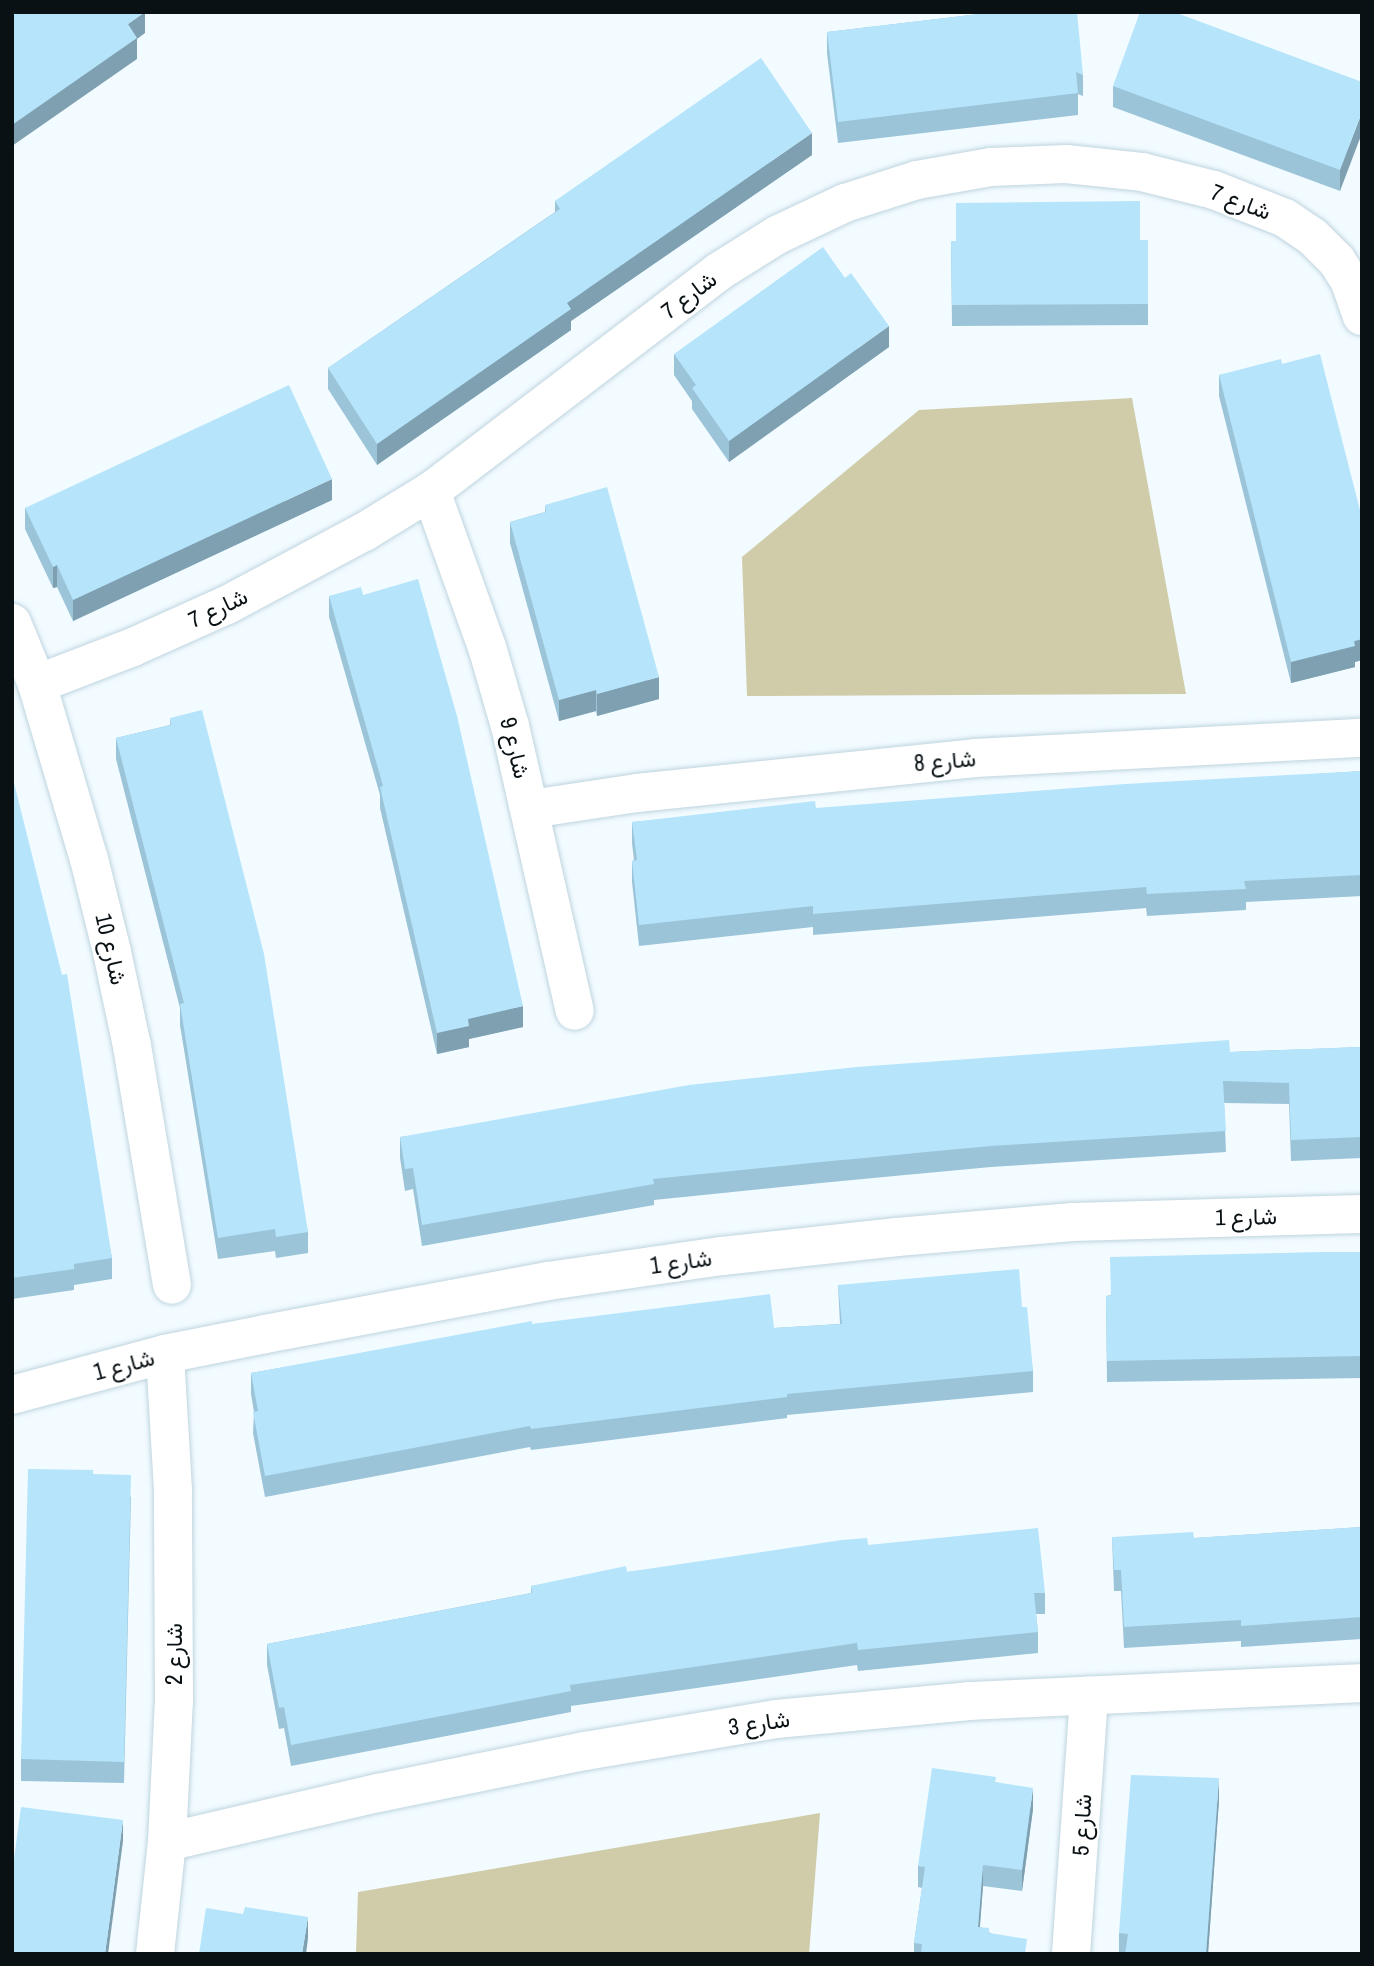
<!DOCTYPE html>
<meta charset="utf-8">
<style>
body{margin:0}
#map{position:relative;width:1374px;height:1966px;overflow:hidden;background:#f2fbff;font-family:"Archivo Narrow",Vazirmatn,sans-serif}
div>[style]{position:absolute}
[style*='--x']{left:calc(var(--x)*1px);top:calc(var(--y)*1px);width:calc(var(--w)*1px);rotate:calc(var(--a)*1deg)}
.green>*{inset:0;background:#d0cba9}
.roads{filter:drop-shadow(0 0 2px #bed4df) drop-shadow(0 0 2px #bed4df)}
.minor>*{height:38px;margin:-19px;padding:0 19px;transform-origin:19px;border-radius:19px;background:#fff}
.wall>*{inset:0;background:#9cc4d8}
.shaded-wall>*{inset:0;background:#7fa0b0}
.building>*{inset:0;background:#b5e4fb}
span{translate:-50% -50%;white-space:nowrap;text-align:center;line-height:1.15;-webkit-text-stroke:5px #fff;paint-order:stroke}
.street-label{font-size:23px;color:#091115}
.frame{position:absolute;inset:0;border:14px solid #091115;pointer-events:none}
</style>
<div id="map">
<div class="green">
<div style="clip-path:polygon(1132px 398px,1186px 694px,747px 696px,742px 557px,919px 410px)"></div>
<div style="clip-path:polygon(820px 1813px,809px 1954px,356px 1954px,358px 1892px)"></div>
</div>
<div class="roads">
<div class="minor">
<div style="--x:431;--y:491;--w:166;--a:70.3"></div>
<div style="--x:487;--y:647;--w:82;--a:73.8"></div>
<div style="--x:510;--y:726;--w:292;--a:77.2"></div>
<div style="--x:12;--y:623;--w:66;--a:67.7"></div>
<div style="--x:37;--y:684;--w:183;--a:73.5"></div>
<div style="--x:89;--y:859;--w:96;--a:76.1"></div>
<div style="--x:112;--y:952;--w:96;--a:78"></div>
<div style="--x:132;--y:1046;--w:242;--a:80.5"></div>
<div style="--x:37;--y:684;--w:103;--a:-21.1"></div>
<div style="--x:133;--y:647;--w:103;--a:-24.1"></div>
<div style="--x:227;--y:605;--w:155;--a:-28.1"></div>
<div style="--x:364;--y:532;--w:79;--a:-31.5"></div>
<div style="--x:431;--y:491;--w:361;--a:-37.3"></div>
<div style="--x:718;--y:272;--w:70;--a:-32.1"></div>
<div style="--x:777;--y:235;--w:75;--a:-25.2"></div>
<div style="--x:845;--y:203;--w:76;--a:-17.7"></div>
<div style="--x:917;--y:180;--w:75;--a:-10"></div>
<div style="--x:991;--y:167;--w:75;--a:-2.3"></div>
<div style="--x:1066;--y:164;--w:76;--a:6"></div>
<div style="--x:1142;--y:172;--w:74;--a:14"></div>
<div style="--x:1214;--y:190;--w:76;--a:21.5"></div>
<div style="--x:1285;--y:218;--w:32;--a:34"></div>
<div style="--x:1312;--y:236;--w:35;--a:45"></div>
<div style="--x:1337;--y:261;--w:25;--a:58"></div>
<div style="--x:1350;--y:282;--w:36;--a:71"></div>
<div style="--x:531;--y:809;--w:107;--a:-8.6"></div>
<div style="--x:637;--y:793;--w:340;--a:-5.9"></div>
<div style="--x:975;--y:758;--w:388;--a:-3"></div>
<div style="--x:12;--y:1395;--w:158;--a:-15"></div>
<div style="--x:165;--y:1354;--w:102;--a:-11.3"></div>
<div style="--x:265;--y:1334;--w:288;--a:-10.6"></div>
<div style="--x:548;--y:1281;--w:176;--a:-8.2"></div>
<div style="--x:722;--y:1256;--w:176;--a:-6.2"></div>
<div style="--x:897;--y:1237;--w:176;--a:-4.9"></div>
<div style="--x:1072;--y:1222;--w:290;--a:-1.6"></div>
<div style="--x:167;--y:1842;--w:217;--a:-13.1"></div>
<div style="--x:378;--y:1793;--w:211;--a:-11.5"></div>
<div style="--x:585;--y:1751;--w:194;--a:-9.5"></div>
<div style="--x:776;--y:1719;--w:194;--a:-5.3"></div>
<div style="--x:969;--y:1701;--w:393;--a:-2.6"></div>
<div style="--x:155;--y:1954;--w:113;--a:-83.9"></div>
<div style="--x:167;--y:1842;--w:141;--a:-87.2"></div>
<div style="--x:174;--y:1701;--w:211;--a:-90.3"></div>
<div style="--x:173;--y:1490;--w:136;--a:-93.4"></div>
<div style="--x:1071;--y:1954;--w:259;--a:-86"></div>
</div>
</div>
<div class="wall">
<div style="clip-path:polygon(996px 12px,1083px 75px,1083px 96px,1078px 94px,1078px 115px,838px 143px,827px 53px,827px 32px)"></div>
<div style="clip-path:polygon(1362px 82px,1340px 191px,1113px 107px,1113px 86px)"></div>
<div style="clip-path:polygon(812px 155px,571px 321px,571px 330px,377px 465px,328px 389px,328px 368px,555px 212px,555px 201px)"></div>
<div style="clip-path:polygon(1148px 240px,1148px 325px,952px 326px,951px 241px)"></div>
<div style="clip-path:polygon(889px 347px,729px 462px,692px 409px,692px 401px,674px 375px,674px 354px)"></div>
<div style="clip-path:polygon(1282px 364px,1362px 518px,1362px 660px,1355px 662px,1355px 667px,1291px 683px,1219px 396px,1219px 375px)"></div>
<div style="clip-path:polygon(332px 500px,73px 621px,57px 587px,53px 588px,25px 529px,25px 508px)"></div>
<div style="clip-path:polygon(545px 505px,659px 699px,597px 716px,596px 711px,559px 721px,510px 543px,510px 522px,545px 512px)"></div>
<div style="clip-path:polygon(363px 595px,523px 1027px,469px 1039px,469px 1047px,437px 1054px,380px 808px,380px 795px,329px 617px,329px 596px)"></div>
<div style="clip-path:polygon(170px 718px,308px 1232px,308px 1253px,276px 1258px,275px 1251px,218px 1259px,180px 1025px,180px 1008px,116px 759px,116px 738px,170px 725px)"></div>
<div style="clip-path:polygon(1362px 771px,1362px 896px,1246px 902px,1246px 910px,1147px 916px,1146px 908px,813px 935px,813px 927px,639px 946px,632px 882px,632px 861px,634px 860px,632px 843px,632px 822px)"></div>
<div style="clip-path:polygon(12px 775px,112px 1258px,112px 1279px,74px 1285px,74px 1290px,12px 1299px)"></div>
<div style="clip-path:polygon(1362px 1047px,1362px 1158px,1291px 1161px,1289px 1104px,1224px 1103px,1226px 1152px,991px 1167px,821px 1183px,654px 1200px,654px 1205px,422px 1246px,413px 1189px,405px 1191px,400px 1158px,400px 1137px,1230px 1052px)"></div>
<div style="clip-path:polygon(1362px 1252px,1362px 1378px,1107px 1382px,1106px 1296px)"></div>
<div style="clip-path:polygon(838px 1285px,1022px 1307px,1033px 1371px,1033px 1392px,787px 1415px,787px 1418px,531px 1450px,530px 1447px,265px 1497px,253px 1433px,254px 1412px,251px 1394px,251px 1373px,532px 1324px,774px 1328px,840px 1324px)"></div>
<div style="clip-path:polygon(93px 1474px,131px 1497px,124px 1783px,21px 1781px,21px 1759px)"></div>
<div style="clip-path:polygon(1362px 1527px,1362px 1639px,1241px 1647px,1241px 1641px,1124px 1648px,1121px 1591px,1114px 1591px,1112px 1537px,1194px 1538px)"></div>
<div style="clip-path:polygon(868px 1545px,1045px 1593px,1045px 1614px,1036px 1614px,1038px 1632px,1038px 1653px,858px 1671px,857px 1665px,571px 1706px,571px 1712px,291px 1766px,284px 1728px,279px 1729px,267px 1665px,267px 1644px,531px 1593px,531px 1586px,627px 1572px)"></div>
<div style="clip-path:polygon(996px 1782px,1033px 1809px,1022px 1891px,983px 1886px,980px 1927px,1027px 1954px,914px 1954px,914px 1943px,922px 1888px,918px 1887px,918px 1866px)"></div>
<div style="clip-path:polygon(1219px 1800px,1208px 1954px,1119px 1954px,1119px 1933px)"></div>
</div>
<div class="shaded-wall">
<div style="clip-path:polygon(145px 12px,145px 33px,137px 39px,137px 59px,12px 146px,12px 125px,128px 24px)"></div>
<div style="clip-path:polygon(1362px 112px,1362px 133px,1340px 191px,1340px 170px)"></div>
<div style="clip-path:polygon(812px 133px,812px 155px,571px 321px,571px 330px,377px 465px,377px 444px,567px 303px)"></div>
<div style="clip-path:polygon(889px 326px,889px 347px,729px 462px,729px 441px)"></div>
<div style="clip-path:polygon(332px 479px,332px 500px,73px 621px,73px 600px)"></div>
<div style="clip-path:polygon(57px 565px,57px 587px,53px 588px,53px 567px)"></div>
<div style="clip-path:polygon(1362px 639px,1362px 660px,1355px 662px,1355px 667px,1291px 683px,1291px 662px)"></div>
<div style="clip-path:polygon(659px 677px,659px 699px,597px 716px,597px 694px)"></div>
<div style="clip-path:polygon(596px 690px,596px 711px,559px 721px,559px 700px)"></div>
<div style="clip-path:polygon(523px 1006px,523px 1027px,469px 1039px,469px 1047px,437px 1054px,437px 1033px,468px 1019px)"></div>
<div style="clip-path:polygon(1219px 1778px,1219px 1800px,1208px 1954px,1206px 1954px)"></div>
<div style="clip-path:polygon(1033px 1788px,1033px 1809px,1022px 1891px,1022px 1870px)"></div>
<div style="clip-path:polygon(123px 1820px,123px 1841px,108px 1954px,105px 1954px)"></div>
<div style="clip-path:polygon(983px 1865px,983px 1886px,978px 1948px,978px 1927px)"></div>
<div style="clip-path:polygon(308px 1917px,308px 1938px,306px 1954px,302px 1954px)"></div>
</div>
<div class="building">
<div style="clip-path:polygon(12px 12px,145px 12px,128px 24px,137px 38px,12px 125px)"></div>
<div style="clip-path:polygon(996px 12px,1077px 12px,1083px 75px,1076px 72px,1078px 93px,838px 122px,827px 32px)"></div>
<div style="clip-path:polygon(1140px 12px,1174px 12px,1362px 82px,1362px 112px,1340px 170px,1113px 86px)"></div>
<div style="clip-path:polygon(761px 58px,812px 133px,567px 303px,571px 309px,377px 444px,328px 368px,560px 209px,555px 201px)"></div>
<div style="clip-path:polygon(1140px 201px,1140px 240px,1148px 240px,1148px 304px,952px 305px,951px 241px,956px 241px,956px 203px)"></div>
<div style="clip-path:polygon(823px 247px,845px 278px,851px 273px,889px 326px,729px 441px,692px 388px,696px 385px,674px 354px)"></div>
<div style="clip-path:polygon(1320px 354px,1362px 518px,1362px 639px,1354px 641px,1355px 646px,1291px 662px,1219px 375px,1281px 359px,1282px 364px)"></div>
<div style="clip-path:polygon(289px 385px,332px 479px,73px 600px,57px 565px,53px 567px,25px 508px)"></div>
<div style="clip-path:polygon(607px 487px,659px 677px,597px 694px,596px 690px,559px 700px,510px 522px,546px 512px,545px 505px)"></div>
<div style="clip-path:polygon(418px 579px,457px 716px,523px 1006px,468px 1019px,469px 1026px,437px 1033px,380px 787px,383px 786px,329px 596px,361px 587px,363px 595px)"></div>
<div style="clip-path:polygon(202px 710px,264px 954px,308px 1232px,276px 1237px,275px 1229px,218px 1238px,180px 1004px,184px 1003px,116px 738px,171px 725px,170px 718px)"></div>
<div style="clip-path:polygon(1362px 771px,1362px 875px,1244px 881px,1246px 889px,1147px 894px,1146px 887px,813px 914px,813px 906px,639px 925px,632px 861px,637px 860px,632px 822px,815px 801px,816px 808px,1125px 784px)"></div>
<div style="clip-path:polygon(12px 775px,62px 975px,67px 974px,112px 1258px,74px 1264px,74px 1269px,12px 1278px)"></div>
<div style="clip-path:polygon(1229px 1040px,1230px 1052px,1362px 1047px,1362px 1137px,1291px 1140px,1289px 1083px,1223px 1081px,1226px 1131px,991px 1146px,821px 1162px,653px 1179px,654px 1184px,422px 1225px,413px 1168px,405px 1169px,400px 1137px,689px 1085px,857px 1067px)"></div>
<div style="clip-path:polygon(1324px 1252px,1362px 1252px,1362px 1356px,1107px 1361px,1106px 1296px,1111px 1296px,1110px 1257px)"></div>
<div style="clip-path:polygon(1019px 1269px,1022px 1307px,1027px 1307px,1033px 1371px,787px 1394px,787px 1397px,531px 1429px,530px 1426px,265px 1476px,253px 1412px,258px 1411px,251px 1373px,532px 1321px,532px 1324px,770px 1294px,774px 1328px,842px 1324px,838px 1285px)"></div>
<div style="clip-path:polygon(28px 1469px,93px 1470px,93px 1474px,131px 1475px,124px 1762px,21px 1759px)"></div>
<div style="clip-path:polygon(1362px 1527px,1362px 1617px,1241px 1626px,1241px 1620px,1124px 1627px,1121px 1570px,1114px 1570px,1112px 1537px,1193px 1532px,1194px 1538px)"></div>
<div style="clip-path:polygon(1038px 1528px,1045px 1593px,1034px 1593px,1038px 1632px,858px 1650px,857px 1643px,570px 1685px,571px 1691px,291px 1745px,284px 1707px,279px 1708px,267px 1644px,532px 1593px,531px 1586px,626px 1566px,627px 1572px,842px 1540px,867px 1538px,868px 1545px)"></div>
<div style="clip-path:polygon(932px 1768px,996px 1777px,995px 1782px,1033px 1788px,1022px 1870px,983px 1865px,978px 1927px,989px 1928px,989px 1933px,1027px 1939px,1025px 1954px,921px 1954px,922px 1944px,914px 1943px,925px 1867px,918px 1866px)"></div>
<div style="clip-path:polygon(1131px 1775px,1219px 1778px,1206px 1954px,1125px 1954px,1128px 1934px,1119px 1933px)"></div>
<div style="clip-path:polygon(21px 1807px,123px 1820px,105px 1954px,12px 1954px,12px 1874px)"></div>
<div style="clip-path:polygon(245px 1907px,308px 1917px,302px 1954px,199px 1954px,206px 1908px,243px 1914px)"></div>
</div>
<div class="street-label">
<span style="left:1241px;top:202px;rotate:21deg">شارع 7</span>
<span style="left:689px;top:295px;rotate:-37deg">شارع 7</span>
<span style="left:218px;top:608px;rotate:-25deg">شارع 7</span>
<span style="left:515px;top:748px;rotate:76deg">شارع 9</span>
<span style="left:945px;top:761px;rotate:-5deg">شارع 8</span>
<span style="left:111px;top:949px;rotate:77deg">شارع 10</span>
<span style="left:1246px;top:1217px;rotate:-1deg">شارع 1</span>
<span style="left:681px;top:1262px;rotate:-8deg">شارع 1</span>
<span style="left:124px;top:1365px;rotate:-15deg">شارع 1</span>
<span style="left:174px;top:1654px;rotate:-90deg">شارع 2</span>
<span style="left:759px;top:1723px;rotate:-8deg">شارع 3</span>
<span style="left:1082px;top:1825px;rotate:-87deg">شارع 5</span>
</div>
<div class="frame"></div>
</div>
